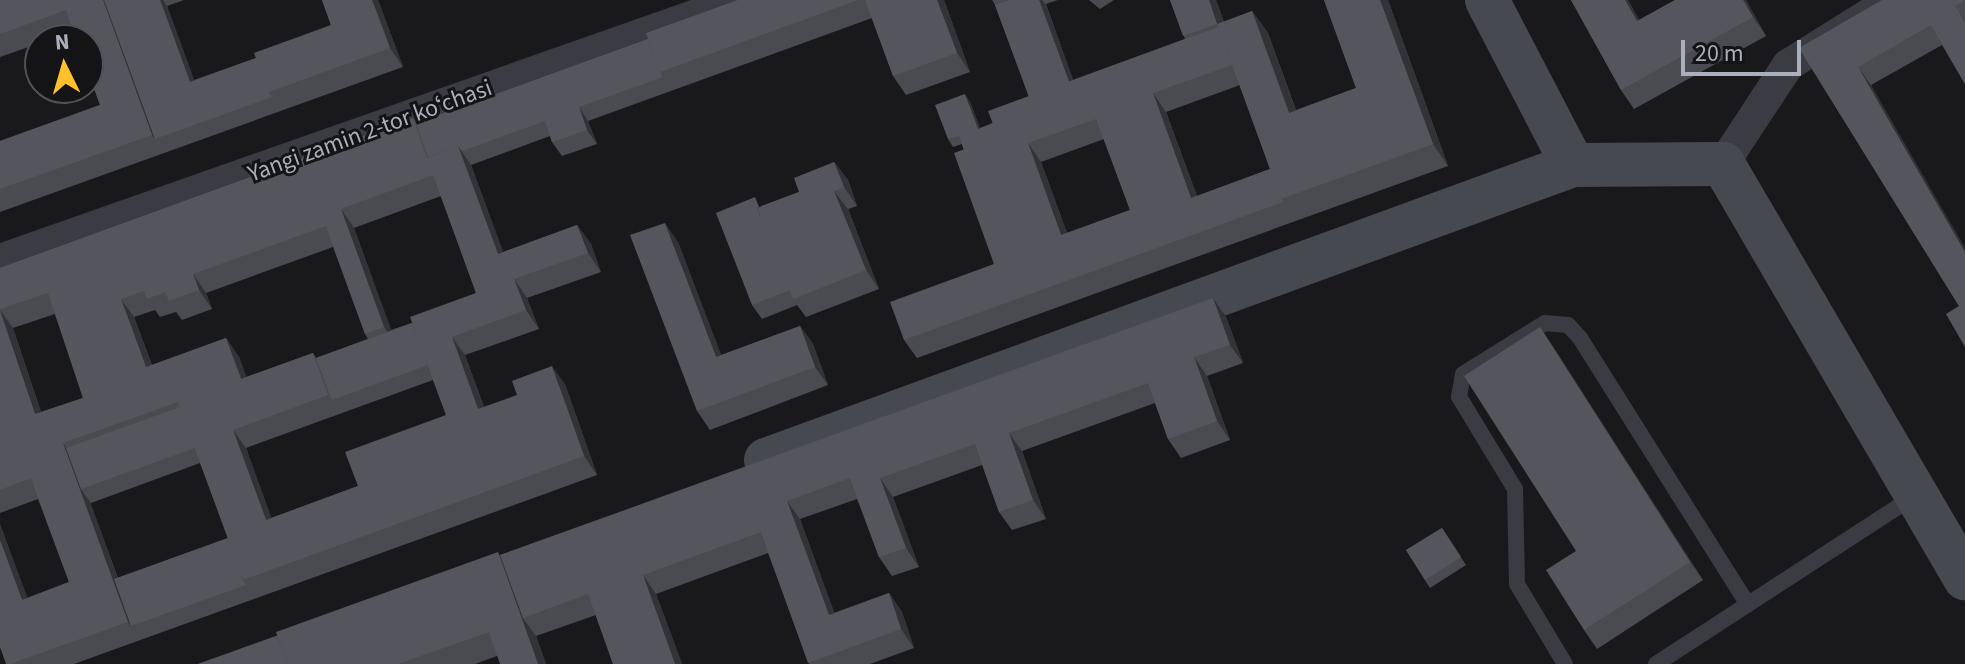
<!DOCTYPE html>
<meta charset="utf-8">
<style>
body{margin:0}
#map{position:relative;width:1965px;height:664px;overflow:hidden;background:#19191b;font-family:"Source Sans 3",sans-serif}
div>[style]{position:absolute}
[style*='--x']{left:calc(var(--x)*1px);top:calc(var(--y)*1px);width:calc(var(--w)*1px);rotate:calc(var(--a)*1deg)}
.lane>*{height:16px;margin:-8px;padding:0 8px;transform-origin:8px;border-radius:8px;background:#3b3c43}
.street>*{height:32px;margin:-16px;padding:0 16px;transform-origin:16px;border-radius:16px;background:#3b3c43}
.secondary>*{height:44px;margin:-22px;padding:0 22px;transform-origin:22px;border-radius:22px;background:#474951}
.wall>*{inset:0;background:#4a4b51}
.shaded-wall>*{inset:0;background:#323337}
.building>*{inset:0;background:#55565d}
span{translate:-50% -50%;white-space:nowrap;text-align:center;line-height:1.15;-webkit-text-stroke:6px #141416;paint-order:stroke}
.street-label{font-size:24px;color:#aaafbc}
.north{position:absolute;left:24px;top:24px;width:80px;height:80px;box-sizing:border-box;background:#141416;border:2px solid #505258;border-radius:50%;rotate:355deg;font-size:22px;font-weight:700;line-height:32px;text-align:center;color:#aaafbc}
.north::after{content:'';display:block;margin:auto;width:28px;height:36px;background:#ffc02d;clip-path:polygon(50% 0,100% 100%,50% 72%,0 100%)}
.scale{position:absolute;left:1681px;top:40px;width:120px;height:36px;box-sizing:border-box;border:4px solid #aaafbc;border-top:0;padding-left:10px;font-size:24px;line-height:28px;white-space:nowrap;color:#aaafbc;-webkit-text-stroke:6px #141416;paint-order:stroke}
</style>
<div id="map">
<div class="lane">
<div style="--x:1565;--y:664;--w:93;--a:-121"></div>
<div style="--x:1517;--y:584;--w:95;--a:-91.2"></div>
<div style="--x:1515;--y:489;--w:108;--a:-121.3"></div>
<div style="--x:1459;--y:397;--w:23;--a:-80"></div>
<div style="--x:1463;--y:374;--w:97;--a:-31.9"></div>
<div style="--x:1545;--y:323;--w:23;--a:5"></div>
<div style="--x:1568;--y:325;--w:18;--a:47"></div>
<div style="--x:1580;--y:338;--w:315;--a:57.8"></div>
<div style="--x:1656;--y:664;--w:309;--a:-33"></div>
</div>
<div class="street">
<div style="--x:1723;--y:164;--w:118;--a:-56.7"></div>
<div style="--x:1788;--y:65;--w:123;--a:-32"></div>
<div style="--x:0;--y:260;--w:783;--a:-19.38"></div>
</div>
<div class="secondary">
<div style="--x:1487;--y:0;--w:186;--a:62.5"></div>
<div style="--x:766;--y:460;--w:859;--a:-20.08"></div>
<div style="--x:1573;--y:165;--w:150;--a:-0.4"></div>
<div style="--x:1723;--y:164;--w:480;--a:59.7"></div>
</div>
<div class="wall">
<div style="clip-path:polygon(0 0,184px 0,167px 6px,194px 80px,256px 58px,331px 25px,322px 0,378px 0,403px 67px,0 212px,0 141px,100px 105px,73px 31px,48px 40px,40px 40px,40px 43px,0 57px)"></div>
<div style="clip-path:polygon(evenodd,738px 0,944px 0,970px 72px,906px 95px,893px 76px,872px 18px,588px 121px,597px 144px,562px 156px,552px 142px,550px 136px,471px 165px,503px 252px,577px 225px,591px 244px,601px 272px,527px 298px,539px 329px,465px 355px,484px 407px,565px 384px,597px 475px,74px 664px,6px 664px,0 524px,27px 598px,69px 582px,38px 499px,0 513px,0 268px,413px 118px,416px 123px,648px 39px,738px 0,441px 196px,476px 293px,412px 323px,391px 330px,354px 228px,441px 196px,738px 0,333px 247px,365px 334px,368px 339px,316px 358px,313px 353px,246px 377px,239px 357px,226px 338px,152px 365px,134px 317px,155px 310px,160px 317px,176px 312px,182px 320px,212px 309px,206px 293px,333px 247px,738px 0,55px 314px,83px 398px,41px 412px,13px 328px,55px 314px,738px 0,433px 380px,446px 415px,358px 486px,271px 518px,246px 448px,433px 380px,738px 0,200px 463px,228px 538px,118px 578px,90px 502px,91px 503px,200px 463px)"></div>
<div style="clip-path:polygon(evenodd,992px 0,1058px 0,1046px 4px,1073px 80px,1185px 39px,1170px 0,1216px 0,1224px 22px,1252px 11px,1268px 33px,1296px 110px,1356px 88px,1324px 0,1388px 0,1448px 166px,917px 358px,904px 340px,994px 264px,964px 150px,962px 144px,953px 147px,948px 139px,970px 102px,980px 128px,993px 123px,1029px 97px,995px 5px,992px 0,1240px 85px,1270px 169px,1197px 196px,1166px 112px,1240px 85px,992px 0,1104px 139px,1130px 210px,1067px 233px,1041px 162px,1104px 139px)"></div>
<div style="clip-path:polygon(1089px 0,1114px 0,1100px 9px)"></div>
<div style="clip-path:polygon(1571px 0,1628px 0,1639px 20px,1675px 0,1746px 0,1766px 36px,1634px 109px,1621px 90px)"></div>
<div style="clip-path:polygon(1965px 0,1965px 84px,1942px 45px,1871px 85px,1959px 306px,1799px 48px)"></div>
<div style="clip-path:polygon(834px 162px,848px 180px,857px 206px,848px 209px,879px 289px,806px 317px,797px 305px,762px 319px,752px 305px,761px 206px,799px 192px)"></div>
<div style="clip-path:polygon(678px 242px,721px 355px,800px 326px,813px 344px,828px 385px,710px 430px,697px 411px)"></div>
<div style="clip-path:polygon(1226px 317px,1243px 363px,1207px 376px,1230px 440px,1181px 458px,1168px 439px,1155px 403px,1022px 451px,1046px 519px,1012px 530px,999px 512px,982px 465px,893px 497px,919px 567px,892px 576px,879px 557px,857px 499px,800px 519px,834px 613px,889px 593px,902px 612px,914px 648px,870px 664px,809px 664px,768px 553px,656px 594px,682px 664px,613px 664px,596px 615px,536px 636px,546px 664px,497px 656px,475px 664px,198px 664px,500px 555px)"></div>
<div style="clip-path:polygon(1540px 327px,1703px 580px,1597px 649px,1584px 630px,1576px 551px)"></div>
<div style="clip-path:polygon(1442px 528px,1466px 565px,1430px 588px,1406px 550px)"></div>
</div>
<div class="shaded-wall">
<div style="clip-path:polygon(103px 0,109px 0,155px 139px,152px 135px)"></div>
<div style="clip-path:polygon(160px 0,163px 0,167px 6px,200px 96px,190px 82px)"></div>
<div style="clip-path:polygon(372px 0,378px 0,403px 67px,390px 48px)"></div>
<div style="clip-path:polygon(937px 0,944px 0,970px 72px,957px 53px)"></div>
<div style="clip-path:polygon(1039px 0,1042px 0,1046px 5px,1081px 101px,1071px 87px)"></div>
<div style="clip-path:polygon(1209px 0,1216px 0,1246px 83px,1217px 24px)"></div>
<div style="clip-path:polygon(1380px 0,1388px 0,1448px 166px,1433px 144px)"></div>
<div style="clip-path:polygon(1625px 0,1628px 0,1650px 39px,1637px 21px)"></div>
<div style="clip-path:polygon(1743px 0,1746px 0,1766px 36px,1753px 17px)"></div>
<div style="clip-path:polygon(1252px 11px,1268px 33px,1304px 134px,1289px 113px)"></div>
<div style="clip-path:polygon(1858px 67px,1871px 85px,1965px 248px,1965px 252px)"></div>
<div style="clip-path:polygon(1153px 93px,1166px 112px,1204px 216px,1191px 198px)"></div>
<div style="clip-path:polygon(965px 94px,970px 102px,983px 136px,978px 129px)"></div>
<div style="clip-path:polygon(579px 107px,588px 121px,597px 144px,587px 130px)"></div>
<div style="clip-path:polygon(1028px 143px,1041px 162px,1074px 253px,1061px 235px)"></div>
<div style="clip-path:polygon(458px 146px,471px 165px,511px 273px,498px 254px)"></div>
<div style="clip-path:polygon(834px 162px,848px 180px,857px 206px,844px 187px)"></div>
<div style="clip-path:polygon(834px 191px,848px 209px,879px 289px,866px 270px)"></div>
<div style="clip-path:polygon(341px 209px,354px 228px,397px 346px,384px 327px)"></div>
<div style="clip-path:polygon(665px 223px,678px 242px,729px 376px,716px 357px)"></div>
<div style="clip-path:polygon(577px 225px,591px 244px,601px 272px,588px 253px)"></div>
<div style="clip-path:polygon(193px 274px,206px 293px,212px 309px,199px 290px)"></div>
<div style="clip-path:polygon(514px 279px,527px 298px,539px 329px,526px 310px)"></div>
<div style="clip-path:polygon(1213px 298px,1226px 317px,1243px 363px,1230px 345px)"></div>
<div style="clip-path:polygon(121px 299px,134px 317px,159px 385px,146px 367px)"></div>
<div style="clip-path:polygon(0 310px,13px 328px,48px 433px,35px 414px)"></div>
<div style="clip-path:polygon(800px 326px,813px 344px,828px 385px,815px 367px)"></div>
<div style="clip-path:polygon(1540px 327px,1553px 346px,1703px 580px,1690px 562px)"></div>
<div style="clip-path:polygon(452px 337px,465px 355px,491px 428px,478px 409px)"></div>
<div style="clip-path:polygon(226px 338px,239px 357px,254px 397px,241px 379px)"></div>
<div style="clip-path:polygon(1194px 357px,1207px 376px,1230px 440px,1217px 421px)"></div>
<div style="clip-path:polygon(552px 366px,565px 384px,597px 475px,584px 456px)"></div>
<div style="clip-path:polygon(233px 430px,246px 448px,279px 538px,266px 520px)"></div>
<div style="clip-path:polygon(1009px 433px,1022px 451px,1046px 519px,1033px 500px)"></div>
<div style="clip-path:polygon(63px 443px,76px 462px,81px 489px,90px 502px,135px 625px,131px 626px,128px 622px)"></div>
<div style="clip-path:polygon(880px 478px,893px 497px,919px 567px,906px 548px)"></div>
<div style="clip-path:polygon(787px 501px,800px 519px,842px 633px,829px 615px)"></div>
<div style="clip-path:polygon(0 524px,35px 618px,22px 600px,0 540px)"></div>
<div style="clip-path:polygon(498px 552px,513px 574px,523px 618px,536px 636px,546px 664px,538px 664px)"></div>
<div style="clip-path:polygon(643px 575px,656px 594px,682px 664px,675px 664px)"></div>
<div style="clip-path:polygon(889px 593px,902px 612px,914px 648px,901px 629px)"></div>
</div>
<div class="building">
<div style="clip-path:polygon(0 0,103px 0,152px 135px,0 189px,0 141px,100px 105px,88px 71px,88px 40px,76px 40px,66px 10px,0 34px)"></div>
<div style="clip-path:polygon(104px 0,160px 0,190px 82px,256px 58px,269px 92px,272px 97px,155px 139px)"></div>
<div style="clip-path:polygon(322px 0,372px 0,390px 48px,269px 92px,254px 53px,331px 25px)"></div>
<div style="clip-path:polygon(738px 0,858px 0,660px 72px,646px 33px)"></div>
<div style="clip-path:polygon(865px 0,937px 0,957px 53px,893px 76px)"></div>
<div style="clip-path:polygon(1010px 0,1039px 0,1069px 82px,1029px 97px,995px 5px)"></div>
<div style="clip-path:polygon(1170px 0,1209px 0,1217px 24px,1183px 36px)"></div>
<div style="clip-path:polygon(1324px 0,1380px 0,1433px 144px,1281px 199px,1217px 24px,1252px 11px,1289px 113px,1356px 88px)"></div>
<div style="clip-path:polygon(1571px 0,1625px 0,1637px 21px,1675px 0,1743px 0,1753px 17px,1621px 90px)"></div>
<div style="clip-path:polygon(1882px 0,1965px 0,1955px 6px,1965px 23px,1965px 84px,1931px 25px,1858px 67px,1965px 252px,1965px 347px,1946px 314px,1959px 306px,1799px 48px)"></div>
<div style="clip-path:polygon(evenodd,1218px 27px,1232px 65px,1153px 93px,1191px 198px,1270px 169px,1283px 202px,904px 340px,890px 302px,994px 264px,954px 153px,998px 137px,988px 111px,1218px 27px,1096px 119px,1130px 210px,1061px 235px,1028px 143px,1096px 119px)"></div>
<div style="clip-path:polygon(648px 39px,660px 72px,663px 77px,579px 107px,587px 130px,552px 142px,545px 121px,462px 151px,458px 146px,428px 157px,416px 123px)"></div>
<div style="clip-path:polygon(965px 94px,978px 129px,993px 123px,998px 137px,964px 150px,959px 136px,948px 139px,935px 105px)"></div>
<div style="clip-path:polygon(evenodd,413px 118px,427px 158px,458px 146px,498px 254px,577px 225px,588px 253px,514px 279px,526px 310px,452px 337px,478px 409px,517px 395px,512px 381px,552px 366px,584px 456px,243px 580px,178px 402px,63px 443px,128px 622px,10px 664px,6px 664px,0 647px,0 540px,22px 600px,69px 582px,31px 478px,0 490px,0 311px,35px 414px,83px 398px,48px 293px,0 309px,0 268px,413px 118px,433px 175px,476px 293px,410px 317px,446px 415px,345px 452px,358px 486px,266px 520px,233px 430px,328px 395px,313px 353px,241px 379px,226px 338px,146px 367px,121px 299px,144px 291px,147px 299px,165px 292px,169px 301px,199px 290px,193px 274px,326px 226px,365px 334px,384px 327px,341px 209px,433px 175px)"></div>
<div style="clip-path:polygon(834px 162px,844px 187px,834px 191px,866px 270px,793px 299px,757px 208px,799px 192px,794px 178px)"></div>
<div style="clip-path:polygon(755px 197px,759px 207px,757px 208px,790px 290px,752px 305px,716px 213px)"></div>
<div style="clip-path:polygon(665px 223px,716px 357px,800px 326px,815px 367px,697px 411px,630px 235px)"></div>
<div style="clip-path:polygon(1213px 298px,1230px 345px,1194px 357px,1217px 421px,1168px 439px,1148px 383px,1009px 433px,1033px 500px,999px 512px,975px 444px,880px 478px,906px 548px,879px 557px,850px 478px,787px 501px,829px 615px,889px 593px,901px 629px,808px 663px,761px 532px,643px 575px,675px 664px,613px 664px,588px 594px,523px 618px,500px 555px)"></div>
<div style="clip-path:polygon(412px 323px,428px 365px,332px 400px,316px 358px)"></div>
<div style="clip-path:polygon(1540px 327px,1690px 562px,1584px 630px,1546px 570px,1576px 551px,1464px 376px)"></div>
<div style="clip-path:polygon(180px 407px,195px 448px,81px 489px,66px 448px)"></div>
<div style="clip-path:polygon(1442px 528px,1461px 557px,1425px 580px,1406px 550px)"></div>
<div style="clip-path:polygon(228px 538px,243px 580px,246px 585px,131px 626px,114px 579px)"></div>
<div style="clip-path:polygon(498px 552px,538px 664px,500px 664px,489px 632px,398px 664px,288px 664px,276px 632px)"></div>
<div style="clip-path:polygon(277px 636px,288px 664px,198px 664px)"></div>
</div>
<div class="street-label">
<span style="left:370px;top:131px;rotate:-20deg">Yangi zamin 2-tor koʻchasi</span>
</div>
<div class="north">N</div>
<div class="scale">20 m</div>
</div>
